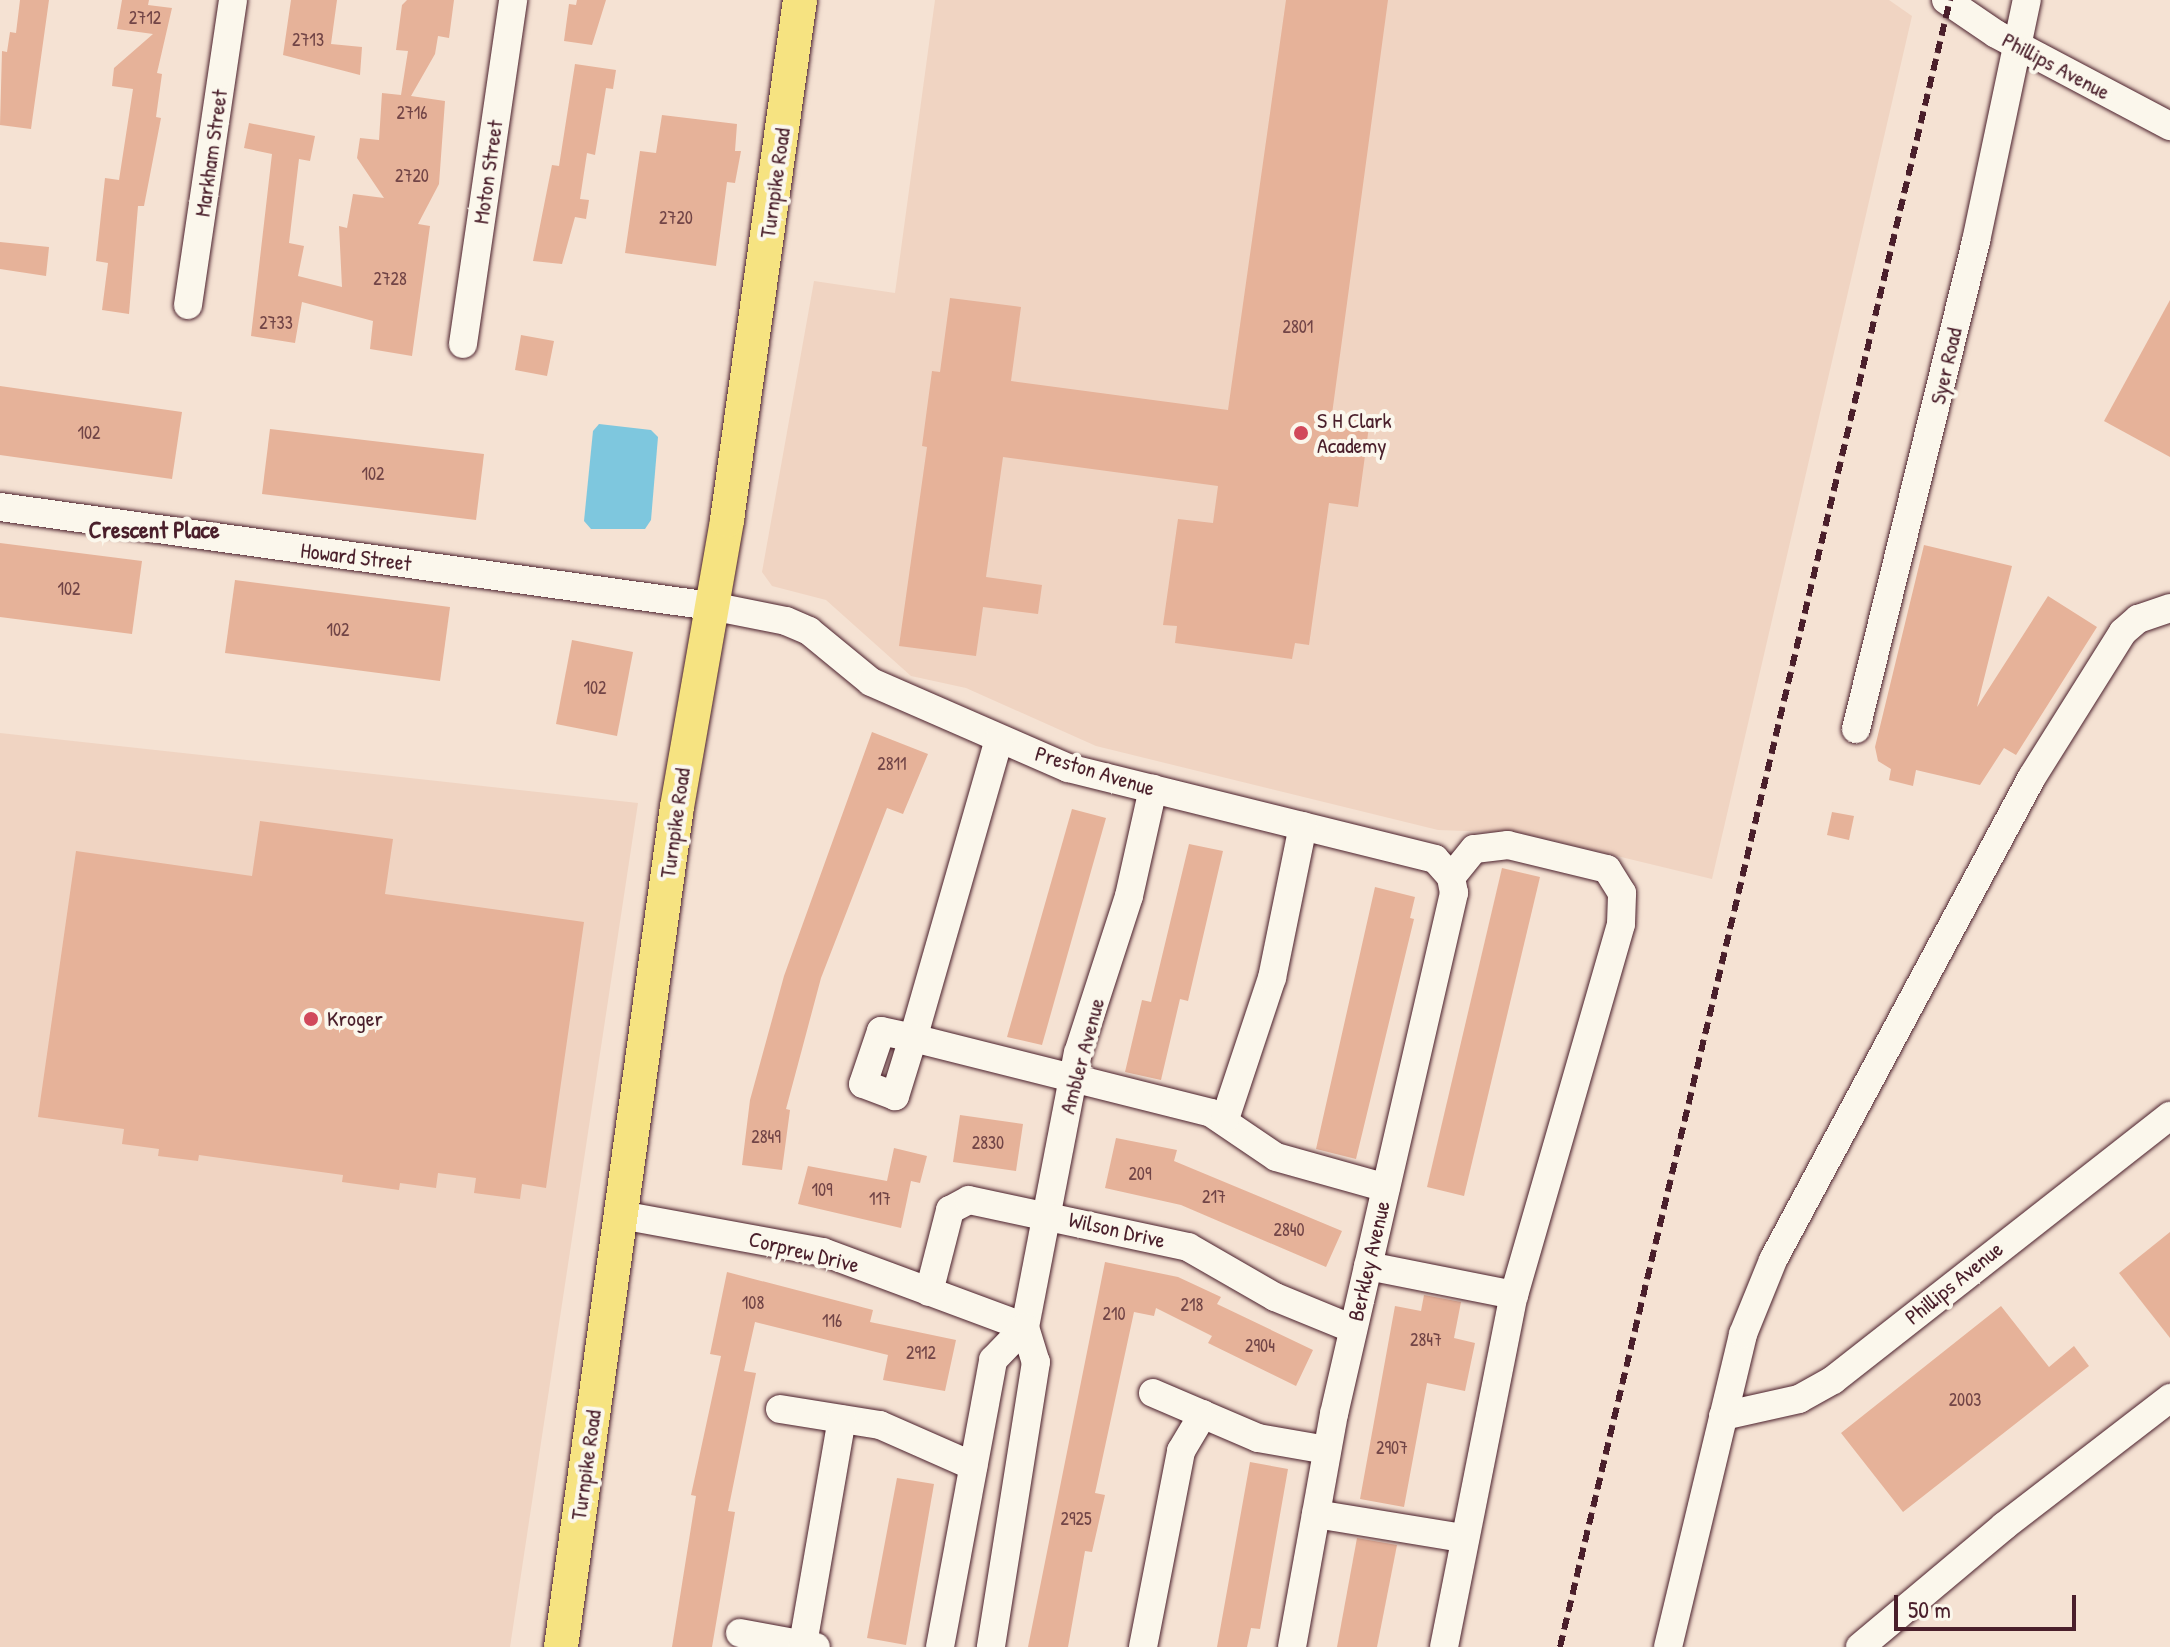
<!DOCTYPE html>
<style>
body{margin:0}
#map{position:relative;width:2170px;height:1647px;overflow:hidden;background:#f5e2d3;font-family:"Patrick Hand",sans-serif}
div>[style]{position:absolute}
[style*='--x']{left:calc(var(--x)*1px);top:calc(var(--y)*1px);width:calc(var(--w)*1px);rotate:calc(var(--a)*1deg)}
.built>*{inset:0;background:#f0d4c2}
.water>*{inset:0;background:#7ec7de}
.building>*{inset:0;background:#e6b299}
.roads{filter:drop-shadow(0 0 2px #4a1f2b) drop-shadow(0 0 2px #4a1f2b)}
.minor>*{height:28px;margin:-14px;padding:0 14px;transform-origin:14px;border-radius:14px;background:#fbf7ec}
.major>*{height:34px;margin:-17px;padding:0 17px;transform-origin:17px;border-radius:17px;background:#f6e381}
.rail>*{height:6px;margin-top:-3px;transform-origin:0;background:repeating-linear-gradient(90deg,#4a1f2b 0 12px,transparent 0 18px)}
.dots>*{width:22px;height:22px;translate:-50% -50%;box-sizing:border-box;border:4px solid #fbf7ec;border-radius:50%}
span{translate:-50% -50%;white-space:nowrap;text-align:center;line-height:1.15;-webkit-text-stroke:8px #fbf7ec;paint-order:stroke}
.number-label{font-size:18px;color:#714446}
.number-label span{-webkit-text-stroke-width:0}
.street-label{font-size:22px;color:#4a1f2b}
.poi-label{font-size:22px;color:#4a1f2b}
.left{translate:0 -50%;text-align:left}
.neighbourhood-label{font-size:24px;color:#4a1f2b;font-weight:700}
.scale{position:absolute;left:1894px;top:1595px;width:182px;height:36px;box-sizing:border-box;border:4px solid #4a1f2b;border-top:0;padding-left:10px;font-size:24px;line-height:28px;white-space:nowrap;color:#4a1f2b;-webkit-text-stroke:6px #fbf7ec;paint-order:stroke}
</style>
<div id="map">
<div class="built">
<div style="clip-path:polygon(935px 0,1889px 0,1912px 16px,1712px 879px,1522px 833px,1438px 830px,1096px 746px,966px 688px,911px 676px,826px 600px,772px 586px,762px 572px,814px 281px,895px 293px)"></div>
<div style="clip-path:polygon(0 733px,638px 803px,510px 1647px,0 1647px)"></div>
</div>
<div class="water">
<div style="clip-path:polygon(599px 424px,651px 430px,658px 437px,651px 520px,645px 529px,591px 529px,584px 521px,593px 431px)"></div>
</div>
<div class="building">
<div style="clip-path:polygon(20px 0,49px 0,31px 129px,0 125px,2px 51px,7px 52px,10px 32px,16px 33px)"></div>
<div style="clip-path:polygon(122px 0,149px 0,148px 5px,172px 8px,157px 73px,162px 74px,156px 117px,161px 118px,144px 206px,138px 206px,129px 314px,102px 310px,108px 263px,96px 261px,105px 178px,119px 180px,133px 89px,112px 86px,114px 68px,153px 34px,117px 29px)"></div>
<div style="clip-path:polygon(291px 0,337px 0,331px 44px,362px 47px,360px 75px,283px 55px)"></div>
<div style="clip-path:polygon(407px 0,454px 0,449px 38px,438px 36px,435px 54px,411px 96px,445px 101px,439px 184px,418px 224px,430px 226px,412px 356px,370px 349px,373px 321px,302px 302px,295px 343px,251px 336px,272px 154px,244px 148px,249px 123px,315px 136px,310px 161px,299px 159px,289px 243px,304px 246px,298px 276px,342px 287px,339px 226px,347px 228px,353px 194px,384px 198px,357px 158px,360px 138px,379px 140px,382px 93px,401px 95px,408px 51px,396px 50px,402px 5px)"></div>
<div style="clip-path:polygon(577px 0,606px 0,592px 45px,564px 41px,569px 4px,576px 5px)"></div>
<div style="clip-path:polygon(1286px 0,1388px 0,1332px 414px,1370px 419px,1358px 507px,1329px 503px,1309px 645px,1295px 643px,1292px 659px,1175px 643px,1177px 626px,1163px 625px,1178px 519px,1213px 523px,1218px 486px,1003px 457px,986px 577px,1042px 585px,1038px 614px,983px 607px,976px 656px,899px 646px,927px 447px,922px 446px,932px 371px,940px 372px,950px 298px,1021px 307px,1011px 381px,1228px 410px)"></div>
<div style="clip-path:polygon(575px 64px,616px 70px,613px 89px,606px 88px,595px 155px,587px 153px,580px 199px,589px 200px,586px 219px,575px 217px,562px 264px,533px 261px,552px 165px,559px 166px)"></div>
<div style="clip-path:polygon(662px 115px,737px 124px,735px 151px,741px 151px,735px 183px,727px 182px,716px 266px,625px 253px,640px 151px,656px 153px)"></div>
<div style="clip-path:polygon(0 242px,49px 247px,46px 276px,0 269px)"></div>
<div style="clip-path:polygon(2170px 300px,2170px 457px,2104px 421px)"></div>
<div style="clip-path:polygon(521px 335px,554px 341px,547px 376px,515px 370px)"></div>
<div style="clip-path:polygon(0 386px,182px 412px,172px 479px,0 455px)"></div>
<div style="clip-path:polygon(270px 429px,484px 454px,476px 520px,262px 494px)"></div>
<div style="clip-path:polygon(0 543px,142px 561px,132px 634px,0 617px)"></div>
<div style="clip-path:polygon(1924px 545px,2012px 566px,1977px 707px,2048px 596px,2097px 627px,2016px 755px,2004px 748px,1980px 785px,1916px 770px,1913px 786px,1889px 780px,1891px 769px,1878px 761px,1875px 747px)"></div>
<div style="clip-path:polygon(235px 580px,450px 607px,440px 681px,225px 653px)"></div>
<div style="clip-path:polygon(572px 640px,633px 652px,617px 736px,556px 724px)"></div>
<div style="clip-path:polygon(872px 732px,928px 754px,903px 814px,887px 808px,821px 978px,786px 1109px,790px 1110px,782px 1170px,742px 1165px,750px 1100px,784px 976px)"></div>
<div style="clip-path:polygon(1072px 809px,1106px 818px,1042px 1045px,1007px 1037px)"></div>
<div style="clip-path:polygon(1832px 812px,1854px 816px,1849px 840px,1827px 835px)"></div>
<div style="clip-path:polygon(260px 821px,393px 839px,385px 894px,584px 922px,546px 1188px,522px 1184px,520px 1199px,474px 1193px,476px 1178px,438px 1173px,436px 1188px,400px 1183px,399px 1190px,342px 1182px,343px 1175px,199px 1155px,198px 1161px,158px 1156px,159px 1149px,122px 1144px,124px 1129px,38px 1117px,76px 851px,252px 876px)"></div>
<div style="clip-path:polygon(1189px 844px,1223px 851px,1188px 1001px,1180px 999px,1161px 1080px,1125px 1072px,1142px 1000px,1151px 1002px)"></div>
<div style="clip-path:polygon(1502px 868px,1540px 877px,1464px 1196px,1427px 1187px)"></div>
<div style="clip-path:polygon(1375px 887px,1415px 897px,1410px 918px,1414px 919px,1356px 1159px,1316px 1149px)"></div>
<div style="clip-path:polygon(960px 1115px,1023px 1124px,1016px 1171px,953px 1162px)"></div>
<div style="clip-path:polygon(1116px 1138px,1177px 1150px,1174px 1161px,1342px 1231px,1326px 1267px,1181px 1205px,1105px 1188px)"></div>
<div style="clip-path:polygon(894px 1148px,927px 1156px,920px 1183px,911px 1181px,901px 1228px,798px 1204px,808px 1166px,887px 1181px)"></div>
<div style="clip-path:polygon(2170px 1232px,2170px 1338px,2119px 1273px)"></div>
<div style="clip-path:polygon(1105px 1262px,1178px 1277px,1221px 1297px,1217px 1304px,1313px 1350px,1296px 1386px,1208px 1343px,1212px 1336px,1156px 1308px,1154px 1316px,1134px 1312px,1095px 1493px,1105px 1495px,1092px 1552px,1085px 1551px,1068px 1647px,1028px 1647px)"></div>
<div style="clip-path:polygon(727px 1272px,873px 1310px,870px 1322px,956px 1340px,945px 1391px,883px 1380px,888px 1355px,755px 1322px,744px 1371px,756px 1373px,728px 1511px,735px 1512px,712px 1647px,672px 1647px,696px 1496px,691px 1495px,721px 1356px,710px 1354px)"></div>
<div style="clip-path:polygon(1424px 1295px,1461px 1302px,1454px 1338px,1475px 1343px,1465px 1391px,1427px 1383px,1404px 1507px,1360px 1499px,1395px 1306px,1421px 1311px)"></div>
<div style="clip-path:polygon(2001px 1306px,2049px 1367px,2074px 1346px,2089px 1366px,1903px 1512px,1841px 1433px)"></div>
<div style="clip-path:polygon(1250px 1462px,1288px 1469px,1260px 1629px,1251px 1628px,1247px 1647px,1217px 1647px)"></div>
<div style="clip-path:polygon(897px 1478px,934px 1484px,906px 1645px,867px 1638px)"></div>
<div style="clip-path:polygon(1357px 1538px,1397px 1545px,1377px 1647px,1337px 1647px)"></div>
</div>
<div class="roads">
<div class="minor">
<div style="--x:1946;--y:0;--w:60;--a:34.2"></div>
<div style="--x:1996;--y:34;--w:197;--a:27.9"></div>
<div style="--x:188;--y:305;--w:308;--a:-81.6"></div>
<div style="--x:463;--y:344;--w:348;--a:-81.7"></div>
<div style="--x:0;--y:507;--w:718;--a:7.93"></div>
<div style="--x:711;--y:606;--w:76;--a:11.3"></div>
<div style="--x:786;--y:621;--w:25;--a:23"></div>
<div style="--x:809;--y:631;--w:80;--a:39.4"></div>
<div style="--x:871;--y:682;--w:215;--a:23.6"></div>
<div style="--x:1068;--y:768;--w:378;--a:13.9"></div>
<div style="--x:1435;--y:859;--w:24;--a:48"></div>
<div style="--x:1856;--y:729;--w:503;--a:-76.18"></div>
<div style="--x:1976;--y:241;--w:246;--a:-78.1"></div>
<div style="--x:999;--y:739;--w:311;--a:106"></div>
<div style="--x:913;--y:1038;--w:307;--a:14.1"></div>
<div style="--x:1211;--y:1113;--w:78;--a:34.1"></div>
<div style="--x:1276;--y:1157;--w:114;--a:15.7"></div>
<div style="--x:881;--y:1031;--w:33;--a:12"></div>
<div style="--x:913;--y:1038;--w:61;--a:107.2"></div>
<div style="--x:895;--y:1096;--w:34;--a:-159"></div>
<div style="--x:863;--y:1084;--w:56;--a:-71.2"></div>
<div style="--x:1225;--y:1119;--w:149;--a:-71.6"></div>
<div style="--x:1272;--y:978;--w:155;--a:-78.5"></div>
<div style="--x:621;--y:1215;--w:205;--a:10.4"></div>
<div style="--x:823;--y:1252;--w:215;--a:20.4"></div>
<div style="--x:1025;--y:1327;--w:279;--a:-79.1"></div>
<div style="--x:1078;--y:1053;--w:165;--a:-72"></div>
<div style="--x:1129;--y:896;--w:110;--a:-77.4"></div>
<div style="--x:1368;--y:1266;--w:149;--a:11.2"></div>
<div style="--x:929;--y:1292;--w:85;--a:-75.6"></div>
<div style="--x:950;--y:1210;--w:21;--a:-28"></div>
<div style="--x:969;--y:1200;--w:224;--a:12.1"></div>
<div style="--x:1188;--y:1247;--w:100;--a:29.9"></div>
<div style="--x:1275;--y:1297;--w:84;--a:22.3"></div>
<div style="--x:1153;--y:1393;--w:114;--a:23.2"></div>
<div style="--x:1258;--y:1438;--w:70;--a:9.9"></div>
<div style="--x:780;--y:1409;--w:101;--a:9.1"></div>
<div style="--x:880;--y:1425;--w:102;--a:23.8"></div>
<div style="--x:1723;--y:1416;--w:78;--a:-12.6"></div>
<div style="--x:1799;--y:1399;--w:39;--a:-29"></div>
<div style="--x:1833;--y:1380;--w:428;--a:-38.1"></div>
<div style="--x:1316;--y:1514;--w:149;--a:9.3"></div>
<div style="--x:740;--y:1633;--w:77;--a:10.4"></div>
<div style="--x:803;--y:1644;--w:228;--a:-80.2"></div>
<div style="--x:940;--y:1647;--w:292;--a:-79.5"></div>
<div style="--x:993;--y:1360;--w:46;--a:-45.9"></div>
<div style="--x:1025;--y:1327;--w:37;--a:73"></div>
<div style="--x:1036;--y:1362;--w:289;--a:99"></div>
<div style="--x:1143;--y:1647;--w:200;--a:-79"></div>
<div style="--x:1181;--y:1451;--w:43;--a:-59.3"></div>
<div style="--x:1292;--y:1647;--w:237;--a:-79.8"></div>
<div style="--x:1334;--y:1414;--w:535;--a:-77.03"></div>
<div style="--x:1454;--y:893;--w:16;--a:-101"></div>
<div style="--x:1444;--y:1647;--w:359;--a:-78.8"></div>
<div style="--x:1514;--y:1295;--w:386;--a:-73.9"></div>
<div style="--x:1621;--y:924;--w:31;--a:-88"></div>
<div style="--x:1622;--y:893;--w:28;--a:-122"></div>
<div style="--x:1607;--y:869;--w:102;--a:-166.4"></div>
<div style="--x:1508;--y:845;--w:34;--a:173"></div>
<div style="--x:1474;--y:849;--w:36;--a:129"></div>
<div style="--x:1668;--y:1647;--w:322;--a:-76.5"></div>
<div style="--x:1743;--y:1334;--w:80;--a:-67.9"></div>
<div style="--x:1773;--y:1260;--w:548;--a:-61.8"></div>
<div style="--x:2032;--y:777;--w:171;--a:-57.9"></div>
<div style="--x:2123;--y:632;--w:20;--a:-41"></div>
<div style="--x:2138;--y:619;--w:34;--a:-19"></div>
<div style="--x:1860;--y:1647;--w:188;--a:-40"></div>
<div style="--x:2004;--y:1526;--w:210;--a:-37.6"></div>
</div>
<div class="major">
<div style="--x:561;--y:1647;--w:848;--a:-82.14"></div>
<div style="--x:677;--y:807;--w:291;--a:-80.1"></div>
<div style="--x:727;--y:520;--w:525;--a:-82.01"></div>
</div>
</div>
<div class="rail">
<div style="--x:1560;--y:1647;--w:1693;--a:-76.68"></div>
</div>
<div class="dots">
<div style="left:1301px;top:433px;background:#d1495b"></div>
<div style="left:311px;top:1019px;background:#d1495b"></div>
</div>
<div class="number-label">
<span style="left:145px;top:18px">2712</span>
<span style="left:308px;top:40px">2713</span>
<span style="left:412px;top:113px">2716</span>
<span style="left:412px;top:176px">2720</span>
<span style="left:676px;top:218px">2720</span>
<span style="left:390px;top:279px">2728</span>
<span style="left:276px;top:323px">2733</span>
<span style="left:1298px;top:327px">2801</span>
<span style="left:89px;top:433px">102</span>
<span style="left:373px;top:474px">102</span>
<span style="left:69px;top:589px">102</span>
<span style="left:338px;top:630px">102</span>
<span style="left:595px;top:688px">102</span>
<span style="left:892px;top:764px">2811</span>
<span style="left:766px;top:1137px">2849</span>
<span style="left:988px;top:1143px">2830</span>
<span style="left:1140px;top:1174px">209</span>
<span style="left:822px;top:1190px">109</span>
<span style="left:1214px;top:1197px">217</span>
<span style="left:880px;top:1199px">117</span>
<span style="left:1289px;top:1230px">2840</span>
<span style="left:753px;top:1303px">108</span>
<span style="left:1192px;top:1305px">218</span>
<span style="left:1114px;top:1314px">210</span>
<span style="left:832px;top:1321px">116</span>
<span style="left:1426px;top:1340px">2847</span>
<span style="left:1260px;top:1346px">2904</span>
<span style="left:921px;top:1353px">2912</span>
<span style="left:1965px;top:1400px">2003</span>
<span style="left:1392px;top:1448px">2907</span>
<span style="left:1076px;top:1519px">2925</span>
</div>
<div class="street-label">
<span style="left:2056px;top:66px;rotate:28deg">Phillips Avenue</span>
<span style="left:211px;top:153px;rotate:-82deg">Markham Street</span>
<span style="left:488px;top:172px;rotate:-82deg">Moton Street</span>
<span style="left:775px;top:183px;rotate:-82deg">Turnpike Road</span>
<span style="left:1946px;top:366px;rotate:-77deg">Syer Road</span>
<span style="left:356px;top:557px;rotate:7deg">Howard Street</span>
<span style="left:1095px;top:771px;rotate:17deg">Preston Avenue</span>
<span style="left:675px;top:823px;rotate:-82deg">Turnpike Road</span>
<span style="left:1082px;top:1056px;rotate:-75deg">Ambler Avenue</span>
<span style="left:1117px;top:1230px;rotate:13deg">Wilson Drive</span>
<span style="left:804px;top:1252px;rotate:14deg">Corprew Drive</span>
<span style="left:1369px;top:1261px;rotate:-77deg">Berkley Avenue</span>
<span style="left:1954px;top:1283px;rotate:-39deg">Phillips Avenue</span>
<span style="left:586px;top:1465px;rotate:-82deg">Turnpike Road</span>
</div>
<div class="poi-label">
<span class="left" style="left:1317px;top:433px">S H Clark<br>Academy</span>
<span class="left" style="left:327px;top:1019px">Kroger</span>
</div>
<div class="neighbourhood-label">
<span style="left:154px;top:530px">Crescent Place</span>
</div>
<div class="scale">50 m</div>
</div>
